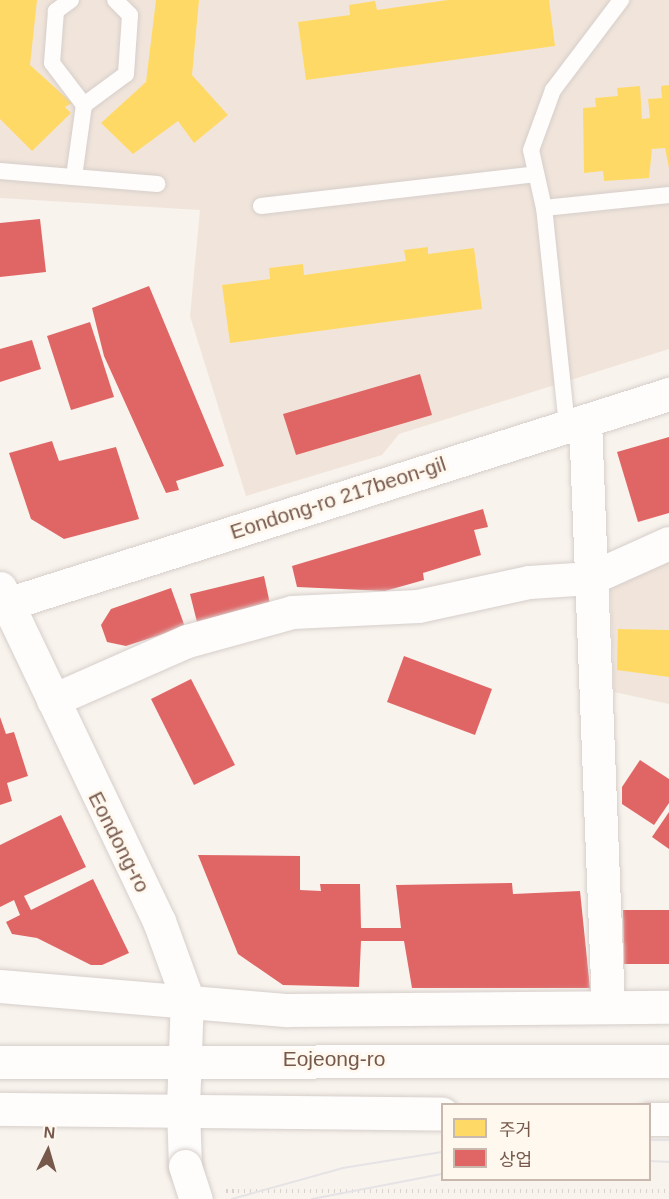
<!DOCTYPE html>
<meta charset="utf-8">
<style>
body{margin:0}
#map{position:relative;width:669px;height:1199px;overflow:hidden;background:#f8f3ed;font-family:Arial,"Noto Sans KR",sans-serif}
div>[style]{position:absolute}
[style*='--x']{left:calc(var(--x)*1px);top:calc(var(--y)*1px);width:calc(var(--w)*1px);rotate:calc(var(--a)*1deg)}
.residential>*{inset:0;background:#f1e5db}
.homes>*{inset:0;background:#ffd966}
.shops>*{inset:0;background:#e06666}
.path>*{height:4px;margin-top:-2px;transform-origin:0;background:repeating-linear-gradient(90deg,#dad2ce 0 1.5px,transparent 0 6px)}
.roads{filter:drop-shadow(0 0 2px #d6ceca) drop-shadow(0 0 2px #d6ceca)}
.lane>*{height:16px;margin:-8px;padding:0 8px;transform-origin:8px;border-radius:8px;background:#fefdfc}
.street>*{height:33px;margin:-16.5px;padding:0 16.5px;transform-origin:16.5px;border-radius:16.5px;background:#fefdfc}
.secondary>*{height:33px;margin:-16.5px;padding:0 16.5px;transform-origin:16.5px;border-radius:16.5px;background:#fefdfc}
.tram>*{height:1.5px;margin:-0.75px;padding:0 0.75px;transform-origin:0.75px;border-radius:0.75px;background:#e5e3e5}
.bridges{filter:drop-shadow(0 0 2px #d6ceca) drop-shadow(0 0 2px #d6ceca)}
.street-bridge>*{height:33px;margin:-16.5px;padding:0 16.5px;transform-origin:16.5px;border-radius:16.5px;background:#fefdfc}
span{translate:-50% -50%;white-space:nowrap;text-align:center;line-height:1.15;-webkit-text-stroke:6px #fff8ef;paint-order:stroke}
.street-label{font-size:21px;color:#77594c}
.legend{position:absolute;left:441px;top:1103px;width:210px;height:78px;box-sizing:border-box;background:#fff8ef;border:2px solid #c9b8ae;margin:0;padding:8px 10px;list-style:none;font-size:18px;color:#77594c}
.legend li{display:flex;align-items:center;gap:12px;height:30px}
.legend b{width:30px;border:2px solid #c9b8ae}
.north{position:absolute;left:18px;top:1121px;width:60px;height:60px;-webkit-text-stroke:4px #fff8ef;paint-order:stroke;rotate:5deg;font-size:16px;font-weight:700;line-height:24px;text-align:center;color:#77594c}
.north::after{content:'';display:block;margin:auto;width:21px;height:27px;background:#77594c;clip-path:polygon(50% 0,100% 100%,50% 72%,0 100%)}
</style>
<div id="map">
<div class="residential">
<div style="clip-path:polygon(0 0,669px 0,669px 349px,399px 434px,382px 455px,246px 496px,190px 316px,200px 210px,0 198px)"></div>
<div style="clip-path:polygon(669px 552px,669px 704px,614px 692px,610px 578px)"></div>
</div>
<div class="homes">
<div style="clip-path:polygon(0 0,37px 0,30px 65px,72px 103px,65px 107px,71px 113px,32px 151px,0 119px)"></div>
<div style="clip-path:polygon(156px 0,199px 0,192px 75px,228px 115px,194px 143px,178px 121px,133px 154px,101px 123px,146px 82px)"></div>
<div style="clip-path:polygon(448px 0,549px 0,555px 46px,306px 80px,298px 22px,350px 15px,349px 5px,375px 1px,377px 10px)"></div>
<div style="clip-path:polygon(669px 85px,669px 168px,665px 148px,652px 149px,649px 178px,604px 181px,603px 171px,584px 173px,583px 108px,596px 107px,595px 98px,618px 96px,617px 88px,640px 86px,642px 119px,650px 118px,648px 99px,662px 98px,661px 86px)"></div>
<div style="clip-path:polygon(428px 247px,428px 254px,474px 248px,482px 309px,230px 343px,222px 285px,270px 279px,269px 268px,303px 264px,304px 275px,406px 261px,404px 250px)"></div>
<div style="clip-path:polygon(618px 629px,669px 630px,669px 677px,617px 670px)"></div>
</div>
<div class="shops">
<div style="clip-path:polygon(40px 219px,46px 272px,0 277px,0 223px)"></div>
<div style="clip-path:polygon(149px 286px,224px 466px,176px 481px,179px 490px,166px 493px,104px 356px,92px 308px)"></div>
<div style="clip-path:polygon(90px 322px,114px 397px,71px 410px,47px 336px)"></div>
<div style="clip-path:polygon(32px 340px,41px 369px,0 382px,0 349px)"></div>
<div style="clip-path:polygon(420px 374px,432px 415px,296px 455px,283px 414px)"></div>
<div style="clip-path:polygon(669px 437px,669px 513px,638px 522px,617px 452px)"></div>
<div style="clip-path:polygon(52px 441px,59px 461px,116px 447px,139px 519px,64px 539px,31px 519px,9px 453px)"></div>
<div style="clip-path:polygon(483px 509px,488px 527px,474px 530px,481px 555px,423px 573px,424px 580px,385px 591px,297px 587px,292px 566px)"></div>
<div style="clip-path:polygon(264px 576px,270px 604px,197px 622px,190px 594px)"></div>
<div style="clip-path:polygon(171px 588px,185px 627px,126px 646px,107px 642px,101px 625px,111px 609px)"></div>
<div style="clip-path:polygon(404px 656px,492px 689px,475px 735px,387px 702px)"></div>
<div style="clip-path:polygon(191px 679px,235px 765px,194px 785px,151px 699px)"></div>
<div style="clip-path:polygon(0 717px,6px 734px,14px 732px,28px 776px,7px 783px,12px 801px,0 805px)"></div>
<div style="clip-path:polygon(640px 760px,669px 779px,669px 803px,654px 825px,622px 804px,622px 787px)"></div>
<div style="clip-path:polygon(669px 812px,669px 849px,652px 837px)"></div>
<div style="clip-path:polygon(61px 815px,86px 867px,24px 896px,31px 910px,93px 879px,129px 953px,102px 965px,91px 965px,37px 938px,12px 934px,6px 922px,20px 915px,14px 900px,0 907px,0 845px)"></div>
<div style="clip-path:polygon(198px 855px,300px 856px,300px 890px,321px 891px,320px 884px,360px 884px,361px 928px,401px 928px,396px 885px,512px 883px,513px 894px,580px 891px,590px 988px,412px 988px,404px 941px,361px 941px,359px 987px,283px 985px,238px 954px)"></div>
<div style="clip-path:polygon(623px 910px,669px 910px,669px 964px,624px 964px)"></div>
</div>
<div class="path">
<div style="--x:226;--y:1191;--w:443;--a:0"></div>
</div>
<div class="roads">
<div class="lane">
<div style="--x:71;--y:0;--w:19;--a:144"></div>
<div style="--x:56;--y:11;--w:52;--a:94.4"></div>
<div style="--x:52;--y:63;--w:53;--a:52.7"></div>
<div style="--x:0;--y:171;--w:158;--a:4.7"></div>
<div style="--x:74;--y:177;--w:73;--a:-82.1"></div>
<div style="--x:84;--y:105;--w:52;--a:-36.4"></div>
<div style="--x:126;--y:74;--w:59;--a:-86.1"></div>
<div style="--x:130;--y:15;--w:21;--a:-135"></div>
<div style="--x:261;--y:206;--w:277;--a:-6.6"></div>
<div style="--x:544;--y:208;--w:126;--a:-5.9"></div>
<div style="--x:567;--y:426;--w:219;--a:-96"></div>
<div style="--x:544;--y:208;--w:59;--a:-102.6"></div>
<div style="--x:531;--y:150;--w:64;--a:-69.9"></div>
<div style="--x:553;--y:90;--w:113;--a:-52.9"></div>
</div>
<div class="street">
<div style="--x:585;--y:421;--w:586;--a:87.75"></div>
<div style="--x:7;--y:604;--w:695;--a:-17.6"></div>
<div style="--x:53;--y:700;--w:146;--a:-23.8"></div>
<div style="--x:187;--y:641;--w:109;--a:-15.4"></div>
<div style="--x:292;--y:612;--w:126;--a:-2.7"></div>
<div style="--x:418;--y:606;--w:114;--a:-12.2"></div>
<div style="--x:529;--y:582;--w:62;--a:-3.7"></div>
<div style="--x:591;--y:578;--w:85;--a:-24.2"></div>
<div style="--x:0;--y:986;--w:289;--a:4.8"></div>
<div style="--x:288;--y:1010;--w:381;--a:-0.5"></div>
<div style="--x:183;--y:1109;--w:57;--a:88"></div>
</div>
<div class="secondary">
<div style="--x:0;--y:588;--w:369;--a:64.5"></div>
<div style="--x:159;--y:921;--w:82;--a:70"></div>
<div style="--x:187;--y:998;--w:111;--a:92.1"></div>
<div style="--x:0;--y:1062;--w:669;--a:-0.09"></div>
<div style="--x:0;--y:1109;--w:442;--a:0.6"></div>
<div style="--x:650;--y:1119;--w:19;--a:0"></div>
</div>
</div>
<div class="tram">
<div style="--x:650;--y:1140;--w:19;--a:0"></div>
<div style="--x:650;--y:1161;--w:19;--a:3"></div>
<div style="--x:232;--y:1199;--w:115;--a:-15.6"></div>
<div style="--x:343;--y:1168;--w:100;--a:-9.2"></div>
<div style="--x:312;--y:1199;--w:132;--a:-10.9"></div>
</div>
<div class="bridges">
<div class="street-bridge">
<div style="--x:185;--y:1166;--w:35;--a:72"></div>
</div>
</div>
<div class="street-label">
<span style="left:338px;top:498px;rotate:-18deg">Eondong-ro 217beon-gil</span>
<span style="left:119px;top:842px;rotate:63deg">Eondong-ro</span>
<span style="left:334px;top:1059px">Eojeong-ro</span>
</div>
<ul class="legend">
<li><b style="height:16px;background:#ffd966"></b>주거</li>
<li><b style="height:16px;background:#e06666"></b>상업</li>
</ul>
<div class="north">N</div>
</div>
